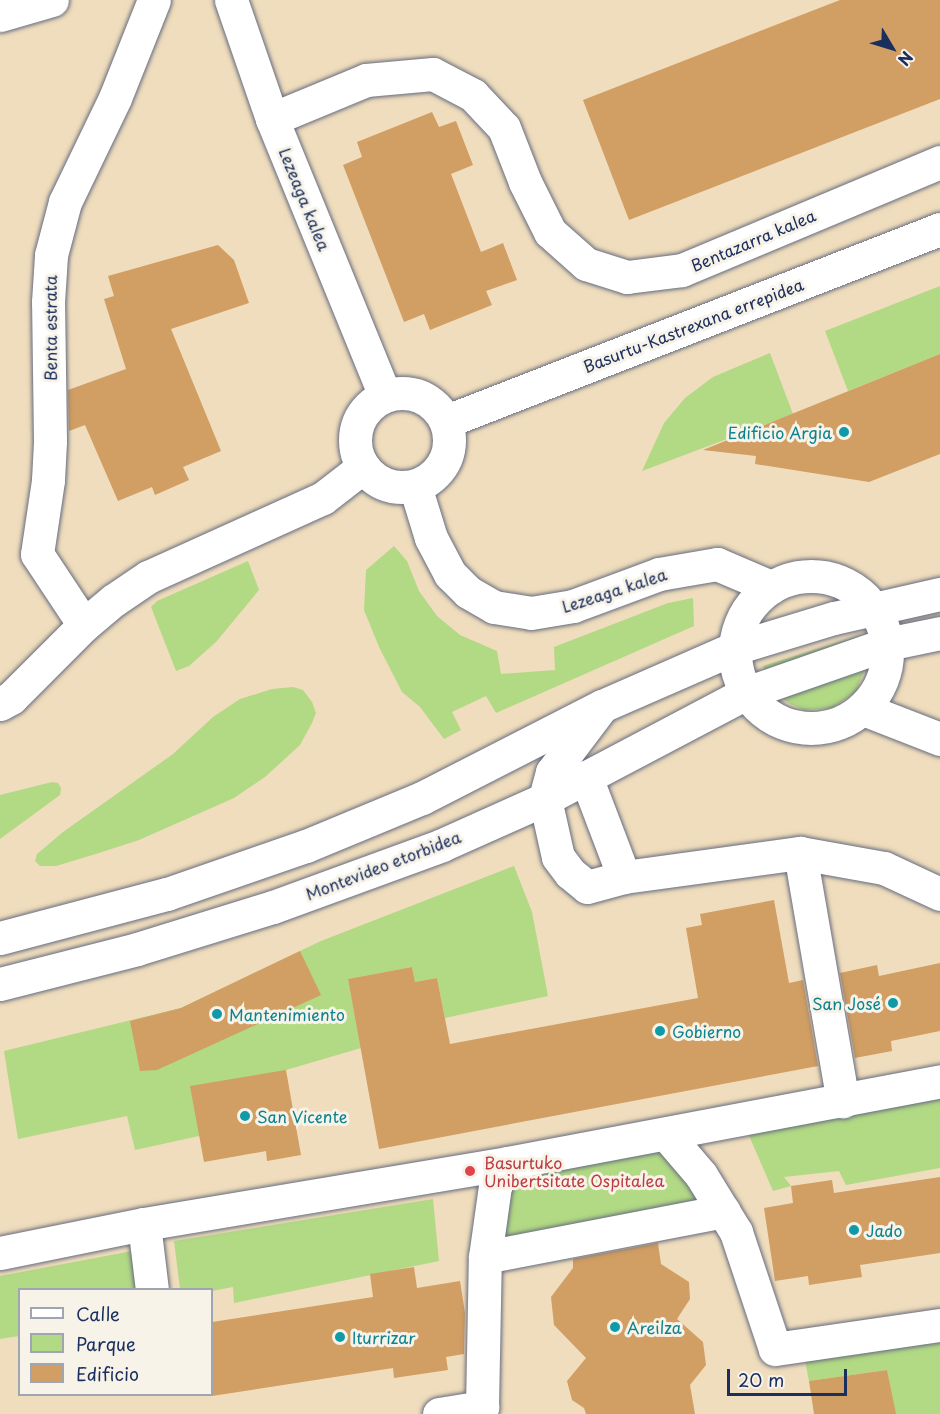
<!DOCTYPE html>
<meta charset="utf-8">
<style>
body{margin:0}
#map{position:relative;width:940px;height:1414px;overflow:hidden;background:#f0ddbd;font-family:"Playpen Sans",sans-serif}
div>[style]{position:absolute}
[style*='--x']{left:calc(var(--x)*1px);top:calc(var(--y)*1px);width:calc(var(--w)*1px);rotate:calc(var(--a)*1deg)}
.green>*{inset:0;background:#b2d984}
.building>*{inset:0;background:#d19e63}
.roads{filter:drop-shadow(0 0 2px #666c7f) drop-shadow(0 0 2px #666c7f)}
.minor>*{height:33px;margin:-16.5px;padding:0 16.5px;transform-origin:16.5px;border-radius:16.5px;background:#fff}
.minor>.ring{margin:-16.5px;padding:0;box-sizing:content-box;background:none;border:33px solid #fff;border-radius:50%}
.major>*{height:33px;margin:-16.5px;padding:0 16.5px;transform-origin:16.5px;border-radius:16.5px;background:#fff}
.highway>*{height:33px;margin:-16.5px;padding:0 16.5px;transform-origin:16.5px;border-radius:16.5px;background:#fff}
.dots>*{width:16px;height:16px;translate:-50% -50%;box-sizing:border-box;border:3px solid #f7f3e8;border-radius:50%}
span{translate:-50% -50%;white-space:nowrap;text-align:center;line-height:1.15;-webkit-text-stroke:6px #f7f3e8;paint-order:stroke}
.street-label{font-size:16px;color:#1b2f5e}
.culture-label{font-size:16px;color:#0d838f}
.right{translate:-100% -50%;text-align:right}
.left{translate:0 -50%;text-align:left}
.health-label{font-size:16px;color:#be3a42}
.legend{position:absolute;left:18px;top:1288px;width:195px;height:108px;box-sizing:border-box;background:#f7f3e8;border:2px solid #9fa5b1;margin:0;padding:8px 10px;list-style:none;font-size:18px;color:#1b2f5e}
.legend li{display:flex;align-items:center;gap:12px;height:30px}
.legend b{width:30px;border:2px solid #9fa5b1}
.north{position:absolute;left:862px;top:18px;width:60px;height:60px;-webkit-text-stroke:4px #f7f3e8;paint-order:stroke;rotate:128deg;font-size:16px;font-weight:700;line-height:24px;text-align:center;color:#1b2f5e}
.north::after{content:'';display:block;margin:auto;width:21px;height:27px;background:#1b2f5e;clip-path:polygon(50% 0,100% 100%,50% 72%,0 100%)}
.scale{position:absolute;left:727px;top:1369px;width:120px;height:27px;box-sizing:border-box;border:3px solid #1b2f5e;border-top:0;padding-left:8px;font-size:18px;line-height:21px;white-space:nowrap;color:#1b2f5e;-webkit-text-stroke:4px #f7f3e8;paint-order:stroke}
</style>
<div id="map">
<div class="green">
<div style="clip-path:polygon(940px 286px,940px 354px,848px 391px,825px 331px)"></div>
<div style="clip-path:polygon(770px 353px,793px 414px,642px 471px,664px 423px,685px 398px,713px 377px)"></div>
<div style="clip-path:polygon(394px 546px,407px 561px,419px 591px,437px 616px,460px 635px,497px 651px,501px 674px,555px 670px,554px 647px,668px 603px,693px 598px,694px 626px,496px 713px,486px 696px,452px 712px,461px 730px,444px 739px,420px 707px,402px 692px,379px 647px,364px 610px,366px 570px)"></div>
<div style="clip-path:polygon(248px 561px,259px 590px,216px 642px,189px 666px,176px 671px,151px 607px,157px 601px)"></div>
<div style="clip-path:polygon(862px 635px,766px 674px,763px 666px)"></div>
<div style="clip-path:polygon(866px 665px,856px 692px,832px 708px,804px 710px,790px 704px,778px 695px)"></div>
<div style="clip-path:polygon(293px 687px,303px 690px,312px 702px,316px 713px,312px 723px,300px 745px,265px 777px,234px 798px,139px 840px,99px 853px,56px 866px,40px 866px,35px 861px,37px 854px,63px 832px,173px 754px,213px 717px,240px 699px,272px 689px)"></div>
<div style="clip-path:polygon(52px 782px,58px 783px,61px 788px,60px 795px,0 839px,0 795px)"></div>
<div style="clip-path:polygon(514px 866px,532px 912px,548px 996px,445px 1018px,437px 978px,415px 982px,412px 967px,348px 979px,361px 1048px,286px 1070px,199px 1136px,135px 1150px,127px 1116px,18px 1139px,4px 1051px,181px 1008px,321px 941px)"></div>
<div style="clip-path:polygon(940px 1097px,940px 1168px,846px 1185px,839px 1171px,784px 1177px,791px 1186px,773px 1191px,747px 1131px)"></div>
<div style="clip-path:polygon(653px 1150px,669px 1158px,705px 1202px,505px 1239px,510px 1191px,523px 1174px)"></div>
<div style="clip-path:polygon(433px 1199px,439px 1261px,234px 1303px,233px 1287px,212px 1291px,180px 1289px,174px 1241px)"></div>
<div style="clip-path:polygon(132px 1251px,138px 1289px,20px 1290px,19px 1336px,0 1339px,0 1276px)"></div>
<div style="clip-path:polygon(940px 1336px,940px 1414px,894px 1414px,887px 1370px,809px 1381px,804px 1356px)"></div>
</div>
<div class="building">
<div style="clip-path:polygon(840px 0,940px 0,940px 99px,629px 220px,583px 100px)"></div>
<div style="clip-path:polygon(432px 112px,439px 127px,456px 121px,473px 165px,451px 174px,481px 252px,503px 243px,517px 280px,486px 291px,492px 305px,430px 330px,424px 314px,404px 322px,343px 165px,362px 157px,357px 142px)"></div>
<div style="clip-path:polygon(218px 245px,234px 260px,249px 303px,171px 329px,221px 451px,183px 467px,189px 480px,155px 495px,152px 487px,118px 501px,85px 425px,69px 431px,68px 390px,126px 369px,104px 299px,114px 296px,108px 276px)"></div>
<div style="clip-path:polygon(940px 354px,940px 454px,869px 482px,755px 464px,756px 456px,703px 450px)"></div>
<div style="clip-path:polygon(774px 900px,789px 983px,803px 980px,818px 1066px,379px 1149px,348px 979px,412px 967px,415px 982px,437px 978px,450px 1044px,698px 998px,686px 928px,702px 925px,700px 914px)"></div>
<div style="clip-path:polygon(300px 951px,321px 995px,157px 1070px,140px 1071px,130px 1021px,181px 1008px)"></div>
<div style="clip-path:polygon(940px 963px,940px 1031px,891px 1041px,892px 1051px,855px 1058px,840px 973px,877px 965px,879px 976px)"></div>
<div style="clip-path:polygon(286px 1070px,301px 1155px,267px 1161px,266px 1151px,204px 1162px,190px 1086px)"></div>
<div style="clip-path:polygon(940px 1177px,940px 1253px,860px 1265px,862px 1277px,809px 1285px,808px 1276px,775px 1281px,764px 1208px,793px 1203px,791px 1186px,832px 1180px,834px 1193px)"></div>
<div style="clip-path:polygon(658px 1243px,661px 1264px,689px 1282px,690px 1299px,677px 1319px,703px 1342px,706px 1365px,690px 1385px,695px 1414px,586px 1414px,584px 1408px,572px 1400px,567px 1381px,586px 1358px,554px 1325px,551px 1297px,573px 1268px,573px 1259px)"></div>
<div style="clip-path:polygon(414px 1267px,417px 1288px,460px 1281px,465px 1313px,464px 1354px,446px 1357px,448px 1370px,394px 1378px,393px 1368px,212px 1396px,212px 1322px,373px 1297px,370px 1274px)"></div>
<div style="clip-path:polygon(887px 1370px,896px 1414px,814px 1414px,809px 1381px)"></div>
</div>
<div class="roads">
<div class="minor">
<div style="--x:231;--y:0;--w:126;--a:71"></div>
<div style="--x:272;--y:119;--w:299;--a:67.8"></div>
<div style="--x:272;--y:119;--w:102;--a:-22.5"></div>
<div style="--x:366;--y:80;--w:67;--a:-5.1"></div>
<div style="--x:433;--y:74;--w:45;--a:27.7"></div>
<div style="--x:473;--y:95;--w:45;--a:46.8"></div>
<div style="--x:504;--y:128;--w:58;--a:68.7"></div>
<div style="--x:525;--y:182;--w:56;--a:63.4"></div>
<div style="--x:550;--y:232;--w:48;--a:41.6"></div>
<div style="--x:586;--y:264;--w:43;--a:17.6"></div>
<div style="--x:627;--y:277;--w:55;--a:-7.3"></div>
<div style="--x:682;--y:270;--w:280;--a:-22.7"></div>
<div class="ring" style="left:355px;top:393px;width:61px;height:61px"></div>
<div style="--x:447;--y:421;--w:529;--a:-21.28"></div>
<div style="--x:415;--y:486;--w:54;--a:72.9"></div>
<div style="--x:431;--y:538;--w:41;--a:62.2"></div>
<div style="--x:450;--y:574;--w:25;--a:45"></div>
<div style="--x:468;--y:592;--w:30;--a:30"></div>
<div style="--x:494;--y:607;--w:37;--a:9"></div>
<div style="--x:531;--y:613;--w:43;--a:-9.5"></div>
<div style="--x:573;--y:606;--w:92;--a:-20.4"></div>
<div style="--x:659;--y:574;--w:59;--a:-9.8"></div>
<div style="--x:717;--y:564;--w:59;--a:23.1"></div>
<div class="ring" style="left:735px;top:576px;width:119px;height:119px"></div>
<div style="--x:84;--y:625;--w:85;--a:-123.5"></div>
<div style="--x:37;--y:554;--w:75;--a:-81.5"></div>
<div style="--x:48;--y:480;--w:39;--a:-87"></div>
<div style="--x:50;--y:441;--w:139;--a:-90.8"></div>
<div style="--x:48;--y:302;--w:47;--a:-86.3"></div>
<div style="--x:51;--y:255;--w:55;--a:-75.2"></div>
<div style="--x:65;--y:202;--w:115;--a:-64.3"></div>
<div style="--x:115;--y:98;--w:105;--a:-68.3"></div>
<div style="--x:0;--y:704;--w:13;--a:-29"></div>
<div style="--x:11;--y:698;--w:103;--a:-45"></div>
<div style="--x:84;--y:625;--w:39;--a:-40"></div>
<div style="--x:114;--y:600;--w:41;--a:-34.1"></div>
<div style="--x:148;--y:577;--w:192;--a:-24.3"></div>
<div style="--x:323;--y:498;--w:51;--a:-37.8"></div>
<div style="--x:602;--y:706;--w:83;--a:127.1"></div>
<div style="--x:552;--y:772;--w:28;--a:105"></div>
<div style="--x:545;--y:799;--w:59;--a:77.4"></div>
<div style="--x:558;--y:857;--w:20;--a:53"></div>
<div style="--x:570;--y:873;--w:22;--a:39"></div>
<div style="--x:587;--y:887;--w:38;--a:-15"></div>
<div style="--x:624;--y:877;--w:178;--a:-7.8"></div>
<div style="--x:800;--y:853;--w:85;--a:10.1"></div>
<div style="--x:884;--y:868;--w:62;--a:24.9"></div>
<div style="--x:863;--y:709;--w:83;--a:21.3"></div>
<div style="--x:586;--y:777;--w:107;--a:69.2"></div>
<div style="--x:800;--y:853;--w:252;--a:80.2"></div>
<div style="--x:666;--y:1134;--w:54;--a:49.5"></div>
<div style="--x:701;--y:1175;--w:67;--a:58.4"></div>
<div style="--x:736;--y:1232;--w:123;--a:71.6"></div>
<div style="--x:775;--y:1349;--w:167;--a:-8.3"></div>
<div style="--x:144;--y:1224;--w:66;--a:83.1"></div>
<div style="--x:0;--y:1253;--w:147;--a:-11.4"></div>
<div style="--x:144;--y:1224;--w:369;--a:-9.5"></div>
<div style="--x:508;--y:1163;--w:440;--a:-10.7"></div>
<div style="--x:485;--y:1257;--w:243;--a:-10.9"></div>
<div style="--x:439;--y:1414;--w:44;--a:-9.2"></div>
<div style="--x:482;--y:1407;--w:150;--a:-88.9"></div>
<div style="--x:485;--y:1257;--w:72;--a:-82"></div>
<div style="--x:495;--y:1186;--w:26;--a:-61"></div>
</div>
<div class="major">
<div style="--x:0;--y:938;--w:173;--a:-14.8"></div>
<div style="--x:167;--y:894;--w:147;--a:-19.1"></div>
<div style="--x:306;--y:846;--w:126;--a:-22.5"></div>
<div style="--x:422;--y:798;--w:202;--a:-27.1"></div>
<div style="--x:602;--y:706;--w:145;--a:-23.6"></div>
<div style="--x:735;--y:648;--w:103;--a:-16.9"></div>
<div style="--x:834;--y:618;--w:109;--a:-12.8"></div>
<div style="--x:0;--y:984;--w:141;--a:-14.3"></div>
<div style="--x:137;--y:949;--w:142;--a:-17.2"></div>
<div style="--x:273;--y:907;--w:180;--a:-20.1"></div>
<div style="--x:442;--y:845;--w:113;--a:-24.1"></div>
<div style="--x:545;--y:799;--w:227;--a:-27.8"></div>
<div style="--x:746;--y:693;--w:149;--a:-19.2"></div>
<div style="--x:887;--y:644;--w:54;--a:-11.7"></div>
</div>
<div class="highway">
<div style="--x:0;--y:15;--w:54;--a:-16.1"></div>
</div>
</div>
<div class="dots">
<div style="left:844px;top:432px;background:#0f9aa8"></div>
<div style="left:893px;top:1003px;background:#0f9aa8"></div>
<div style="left:217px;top:1014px;background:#0f9aa8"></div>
<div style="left:660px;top:1031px;background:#0f9aa8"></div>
<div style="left:245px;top:1116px;background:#0f9aa8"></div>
<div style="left:470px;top:1171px;background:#e0444e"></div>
<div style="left:854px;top:1230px;background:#0f9aa8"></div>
<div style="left:615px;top:1327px;background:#0f9aa8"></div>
<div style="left:340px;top:1337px;background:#0f9aa8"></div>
</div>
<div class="street-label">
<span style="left:305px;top:199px;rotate:68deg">Lezeaga kalea</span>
<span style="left:753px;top:240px;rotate:-23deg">Bentazarra kalea</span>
<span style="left:693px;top:325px;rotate:-21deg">Basurtu-Kastrexana errepidea</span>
<span style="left:50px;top:328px;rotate:-90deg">Benta estrata</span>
<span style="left:614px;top:590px;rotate:-18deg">Lezeaga kalea</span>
<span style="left:383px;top:865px;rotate:-21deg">Montevideo etorbidea</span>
</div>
<div class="culture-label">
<span class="right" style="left:832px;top:432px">Edificio Argia</span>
<span class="right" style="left:881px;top:1003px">San José</span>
<span class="left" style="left:229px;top:1014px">Mantenimiento</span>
<span class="left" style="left:672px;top:1031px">Gobierno</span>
<span class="left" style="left:257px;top:1116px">San Vicente</span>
<span class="left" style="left:866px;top:1230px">Jado</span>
<span class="left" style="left:627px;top:1327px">Areilza</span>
<span class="left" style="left:352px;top:1337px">Iturrizar</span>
</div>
<div class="health-label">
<span class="left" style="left:484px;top:1171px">Basurtuko<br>Unibertsitate Ospitalea</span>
</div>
<ul class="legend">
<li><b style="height:8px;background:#fff"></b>Calle</li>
<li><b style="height:16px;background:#b2d984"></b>Parque</li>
<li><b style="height:16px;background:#d19e63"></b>Edificio</li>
</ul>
<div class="north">N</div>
<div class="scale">20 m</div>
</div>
